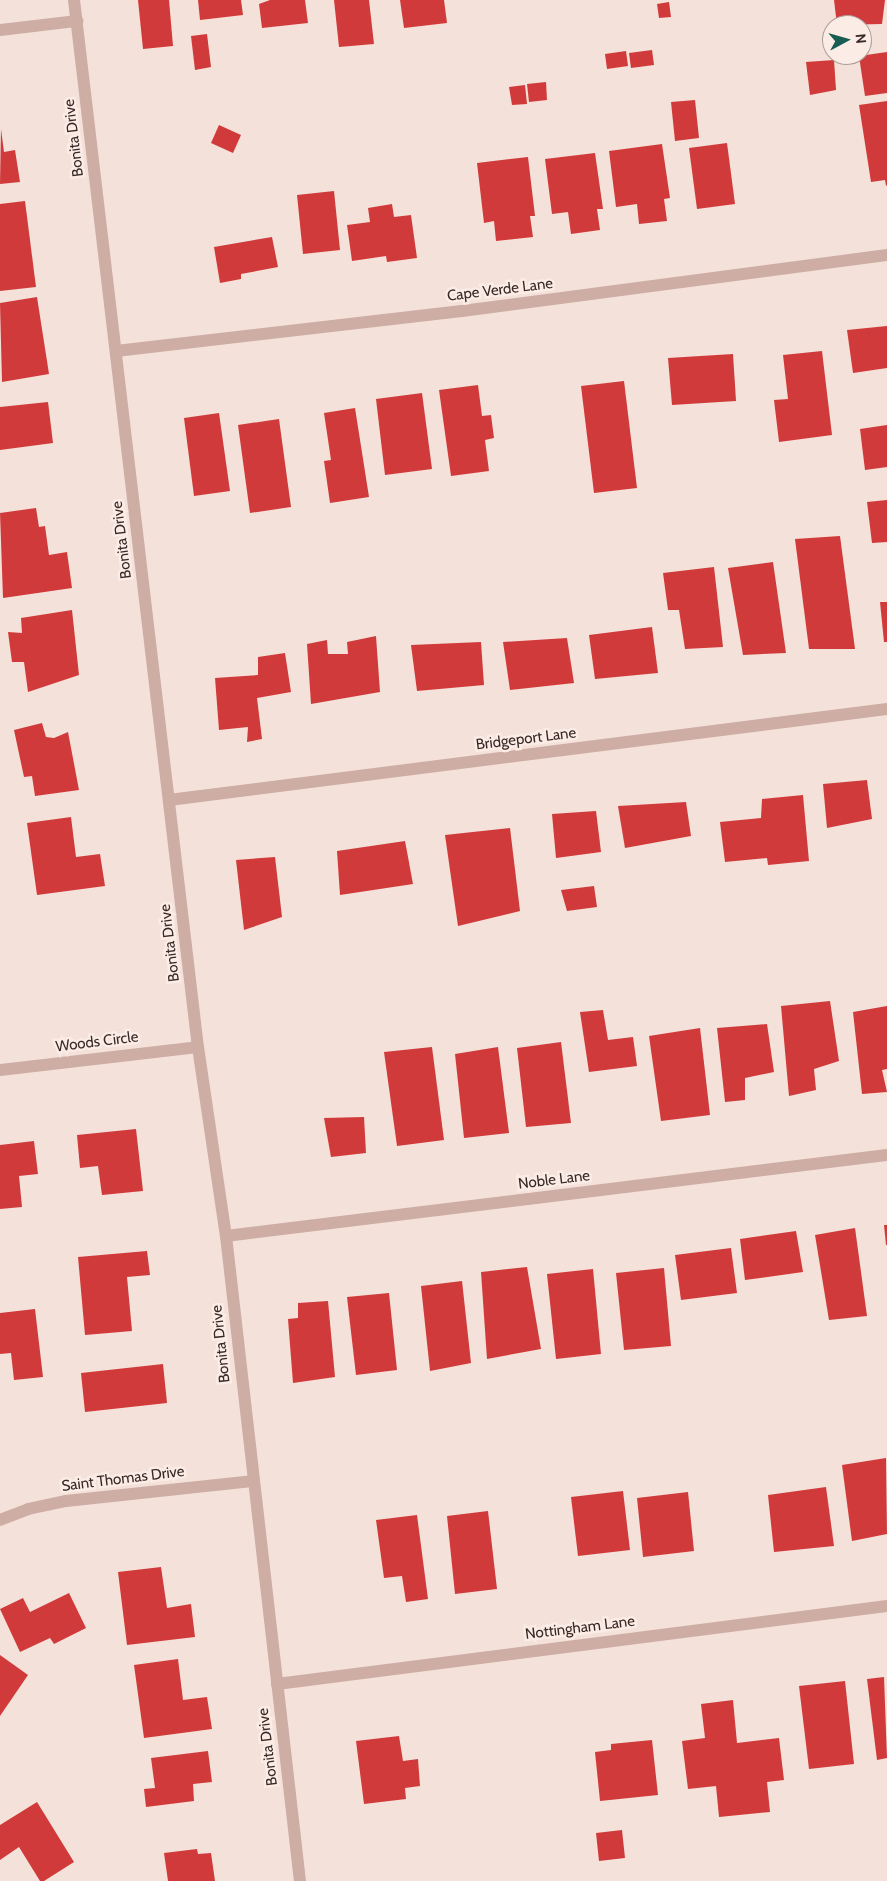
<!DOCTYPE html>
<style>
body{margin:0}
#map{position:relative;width:887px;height:1881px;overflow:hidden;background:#f4e1d9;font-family:Cabin,sans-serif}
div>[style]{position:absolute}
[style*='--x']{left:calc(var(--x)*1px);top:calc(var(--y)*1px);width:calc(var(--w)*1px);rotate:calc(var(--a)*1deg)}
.building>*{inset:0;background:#d13a3b}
.minor>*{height:12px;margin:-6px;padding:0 6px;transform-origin:6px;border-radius:6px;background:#cdada4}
span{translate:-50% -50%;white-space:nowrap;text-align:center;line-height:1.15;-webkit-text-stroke:5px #fbece6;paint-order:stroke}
.street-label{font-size:15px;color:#382826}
.north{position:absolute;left:822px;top:15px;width:50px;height:50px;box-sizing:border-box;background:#fbece6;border:1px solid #ad9e99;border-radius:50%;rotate:84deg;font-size:14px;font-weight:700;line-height:20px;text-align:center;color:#382826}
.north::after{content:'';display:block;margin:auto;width:18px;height:22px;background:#185d51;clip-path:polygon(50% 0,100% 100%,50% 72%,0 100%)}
</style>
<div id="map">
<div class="building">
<div style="clip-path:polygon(138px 0,169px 0,173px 46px,143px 49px)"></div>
<div style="clip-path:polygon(198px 0,241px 0,243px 15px,200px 20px)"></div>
<div style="clip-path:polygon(270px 0,305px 0,308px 23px,262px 28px,259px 4px)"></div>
<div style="clip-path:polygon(334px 0,369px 0,374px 44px,339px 47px)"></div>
<div style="clip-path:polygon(400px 0,444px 0,447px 23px,404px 28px)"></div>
<div style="clip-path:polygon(834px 0,885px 0,882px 24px,837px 25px)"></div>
<div style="clip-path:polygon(669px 2px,671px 17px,659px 18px,657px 4px)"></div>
<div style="clip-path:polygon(207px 34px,211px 67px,195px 70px,191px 36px)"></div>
<div style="clip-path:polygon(652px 50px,654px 65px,631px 68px,629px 53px)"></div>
<div style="clip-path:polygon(626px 51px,628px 66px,607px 69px,605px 54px)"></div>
<div style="clip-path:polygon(887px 52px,887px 93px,865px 96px,859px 56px)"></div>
<div style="clip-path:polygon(834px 60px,836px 90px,810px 95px,806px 62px)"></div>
<div style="clip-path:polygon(546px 82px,547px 100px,529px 102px,527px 84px)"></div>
<div style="clip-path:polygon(525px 85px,527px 104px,512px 105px,509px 87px)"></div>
<div style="clip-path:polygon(695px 100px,699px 138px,675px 141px,671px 102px)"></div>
<div style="clip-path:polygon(887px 101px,887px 185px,886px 186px,885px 180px,871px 182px,859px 105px)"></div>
<div style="clip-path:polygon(219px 125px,241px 135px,233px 153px,211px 143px)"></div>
<div style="clip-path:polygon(1px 129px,4px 152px,15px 150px,20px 182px,0 184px)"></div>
<div style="clip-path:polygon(727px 143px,735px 204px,697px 209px,689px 148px)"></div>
<div style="clip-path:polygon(662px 144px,670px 198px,664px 199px,667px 221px,639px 224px,637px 204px,616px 207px,609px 151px)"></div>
<div style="clip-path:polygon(595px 153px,603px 209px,597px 209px,600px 230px,571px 234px,568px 212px,552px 214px,545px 159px)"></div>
<div style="clip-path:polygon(528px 157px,535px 216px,530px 216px,533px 237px,496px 241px,494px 221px,484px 223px,477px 163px)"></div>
<div style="clip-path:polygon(334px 191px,340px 250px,303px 254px,297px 195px)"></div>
<div style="clip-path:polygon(25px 201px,36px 287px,0 291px,0 204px)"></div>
<div style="clip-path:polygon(392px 204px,394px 217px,411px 215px,417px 258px,387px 262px,386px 256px,352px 261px,347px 225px,370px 222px,368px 208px)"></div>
<div style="clip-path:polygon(272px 237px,278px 267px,241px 274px,241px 279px,220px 283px,214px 247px)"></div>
<div style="clip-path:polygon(37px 297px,49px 374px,2px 382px,0 303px)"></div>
<div style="clip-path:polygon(887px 326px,887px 368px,853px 373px,847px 330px)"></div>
<div style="clip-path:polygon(822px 351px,832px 435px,779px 442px,774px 400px,788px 399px,783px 355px)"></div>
<div style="clip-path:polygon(733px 354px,736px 401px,672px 405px,668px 358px)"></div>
<div style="clip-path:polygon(624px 381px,637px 488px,594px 493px,581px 386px)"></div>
<div style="clip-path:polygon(478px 385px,482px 416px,491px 415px,494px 438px,485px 440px,489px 471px,451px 476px,439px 390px)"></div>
<div style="clip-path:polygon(422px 393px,432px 469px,385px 475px,376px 399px)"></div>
<div style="clip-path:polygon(48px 402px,53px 443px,0 450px,0 407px)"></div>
<div style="clip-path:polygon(355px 408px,369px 497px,330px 503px,324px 461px,331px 460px,324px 413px)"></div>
<div style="clip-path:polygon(219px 413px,230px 491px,194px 496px,184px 418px)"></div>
<div style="clip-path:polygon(279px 419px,291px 507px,250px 513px,238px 425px)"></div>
<div style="clip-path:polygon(887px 425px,887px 467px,865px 470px,860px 429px)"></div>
<div style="clip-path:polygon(887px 500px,887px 542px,872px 543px,867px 502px)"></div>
<div style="clip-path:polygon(36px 508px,39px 527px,45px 526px,49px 555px,67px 552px,72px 588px,3px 598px,0 513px)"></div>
<div style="clip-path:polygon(840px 536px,855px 649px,809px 649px,795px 539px)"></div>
<div style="clip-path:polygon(773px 562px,786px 653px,743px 655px,728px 568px)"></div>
<div style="clip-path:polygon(714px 567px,723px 647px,685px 649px,679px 610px,668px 610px,663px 573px)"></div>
<div style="clip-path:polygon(880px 602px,887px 602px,887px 642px,884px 642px)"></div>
<div style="clip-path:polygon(72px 610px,79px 675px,28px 692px,24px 662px,12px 662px,8px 632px,22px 633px,21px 618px)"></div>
<div style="clip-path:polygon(652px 627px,658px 673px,595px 679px,589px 635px)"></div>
<div style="clip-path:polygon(376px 636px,380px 692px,311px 704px,307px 644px,327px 640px,328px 654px,348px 654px,347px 642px)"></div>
<div style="clip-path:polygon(567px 638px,574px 683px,510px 690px,503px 642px)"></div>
<div style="clip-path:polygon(481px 642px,484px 685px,417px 691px,411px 645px)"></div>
<div style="clip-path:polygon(285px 653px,291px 692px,257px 698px,262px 739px,247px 742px,248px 727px,219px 730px,215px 678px,258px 675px,258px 657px)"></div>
<div style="clip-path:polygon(42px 723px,46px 737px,54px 738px,68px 732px,79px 790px,35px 796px,32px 776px,24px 777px,14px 730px)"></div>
<div style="clip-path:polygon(867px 780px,872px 819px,827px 828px,823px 784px)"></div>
<div style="clip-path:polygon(803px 795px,809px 861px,768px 865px,767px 858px,725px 862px,720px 822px,761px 818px,762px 799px)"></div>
<div style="clip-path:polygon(686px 802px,691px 836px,625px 848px,618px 806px)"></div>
<div style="clip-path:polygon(596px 811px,601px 852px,556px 858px,552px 814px)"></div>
<div style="clip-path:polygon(71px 817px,76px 857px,100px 854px,105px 886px,37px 895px,27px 823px)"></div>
<div style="clip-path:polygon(510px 828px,520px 911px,458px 926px,445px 835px)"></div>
<div style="clip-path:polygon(405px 841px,413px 884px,340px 895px,337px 851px)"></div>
<div style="clip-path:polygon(275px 857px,282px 917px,244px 930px,236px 860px)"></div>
<div style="clip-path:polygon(594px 886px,597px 907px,567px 911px,561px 890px)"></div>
<div style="clip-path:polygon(830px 1001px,839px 1061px,814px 1069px,816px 1090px,789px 1096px,781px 1006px)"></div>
<div style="clip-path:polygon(887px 1006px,887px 1069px,882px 1070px,887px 1092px,862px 1094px,853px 1012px)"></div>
<div style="clip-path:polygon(603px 1010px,608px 1040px,633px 1037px,637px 1066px,589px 1072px,580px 1012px)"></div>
<div style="clip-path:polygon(767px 1024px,774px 1072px,745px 1078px,745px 1100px,725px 1102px,717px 1028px)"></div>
<div style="clip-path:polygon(700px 1028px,710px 1115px,661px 1121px,649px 1036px)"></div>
<div style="clip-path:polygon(561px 1042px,571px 1123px,526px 1127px,517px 1048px)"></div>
<div style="clip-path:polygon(432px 1047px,444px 1140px,397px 1146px,384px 1052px)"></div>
<div style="clip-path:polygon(498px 1047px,509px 1133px,464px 1138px,455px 1054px)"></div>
<div style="clip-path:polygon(364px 1117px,366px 1153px,331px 1157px,324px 1118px)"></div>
<div style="clip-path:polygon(136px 1129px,143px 1191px,102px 1195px,98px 1166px,80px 1168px,77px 1135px)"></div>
<div style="clip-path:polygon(34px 1141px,38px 1174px,19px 1176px,22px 1207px,0 1209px,0 1145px)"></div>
<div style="clip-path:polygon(884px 1225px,887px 1225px,887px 1245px,886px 1245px)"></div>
<div style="clip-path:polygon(855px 1228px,867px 1316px,829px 1320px,815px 1235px)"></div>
<div style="clip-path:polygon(796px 1231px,803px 1272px,745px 1280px,740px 1239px)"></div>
<div style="clip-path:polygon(731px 1248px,737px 1293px,681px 1300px,675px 1255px)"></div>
<div style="clip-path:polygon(147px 1251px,150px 1275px,127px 1277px,132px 1331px,85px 1335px,78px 1257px)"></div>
<div style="clip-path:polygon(527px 1267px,541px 1349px,487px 1359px,481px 1272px)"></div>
<div style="clip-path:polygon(664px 1268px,671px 1346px,624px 1350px,616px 1273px)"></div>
<div style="clip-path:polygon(593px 1269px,601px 1354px,556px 1359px,547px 1274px)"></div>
<div style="clip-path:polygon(462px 1281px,471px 1363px,430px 1371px,421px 1286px)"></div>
<div style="clip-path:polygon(389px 1293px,397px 1370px,356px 1375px,347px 1297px)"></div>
<div style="clip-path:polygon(328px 1301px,335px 1377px,293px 1383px,288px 1319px,298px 1318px,298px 1303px)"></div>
<div style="clip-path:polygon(35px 1309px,43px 1377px,14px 1380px,11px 1353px,0 1354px,0 1313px)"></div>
<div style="clip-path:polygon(163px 1364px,167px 1403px,85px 1412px,81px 1373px)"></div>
<div style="clip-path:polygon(886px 1458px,887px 1534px,852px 1541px,842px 1465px)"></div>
<div style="clip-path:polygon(826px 1487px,834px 1546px,774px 1552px,768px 1495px)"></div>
<div style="clip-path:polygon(623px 1491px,630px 1550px,578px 1556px,571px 1497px)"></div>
<div style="clip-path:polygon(688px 1492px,694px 1551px,643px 1557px,637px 1498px)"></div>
<div style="clip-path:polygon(488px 1511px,497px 1589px,455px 1594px,447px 1516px)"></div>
<div style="clip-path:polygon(417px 1515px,428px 1599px,406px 1602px,402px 1576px,384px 1578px,376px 1520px)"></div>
<div style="clip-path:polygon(161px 1567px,167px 1608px,191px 1604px,195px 1637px,127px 1645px,118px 1572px)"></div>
<div style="clip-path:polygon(69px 1593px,86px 1628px,54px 1644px,50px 1638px,20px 1652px,0 1609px,23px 1598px,30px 1612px)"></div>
<div style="clip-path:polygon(0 1655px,28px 1675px,0 1716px)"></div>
<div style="clip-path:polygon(178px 1659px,183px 1700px,207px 1697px,212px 1729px,144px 1738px,134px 1665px)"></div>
<div style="clip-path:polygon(884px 1677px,887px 1758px,877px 1760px,867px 1679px)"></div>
<div style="clip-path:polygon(845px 1681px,854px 1764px,809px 1769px,799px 1686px)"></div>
<div style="clip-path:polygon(733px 1700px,737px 1743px,779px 1738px,784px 1780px,767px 1782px,770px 1812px,719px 1817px,716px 1786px,688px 1789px,682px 1741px,705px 1738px,701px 1704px)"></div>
<div style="clip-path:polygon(399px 1736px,403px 1761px,418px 1759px,420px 1786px,405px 1788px,406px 1799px,364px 1804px,356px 1741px)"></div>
<div style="clip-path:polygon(652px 1740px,658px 1795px,600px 1801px,595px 1752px,611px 1750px,611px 1744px)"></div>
<div style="clip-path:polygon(208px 1751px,212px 1782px,193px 1784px,194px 1801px,146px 1807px,144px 1789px,155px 1788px,151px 1758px)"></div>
<div style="clip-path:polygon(37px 1802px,74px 1862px,44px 1881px,40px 1881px,19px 1847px,0 1860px,0 1825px)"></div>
<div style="clip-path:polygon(622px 1830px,625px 1858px,599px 1861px,596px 1833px)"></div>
<div style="clip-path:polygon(197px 1849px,198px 1854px,211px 1853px,215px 1881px,168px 1881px,164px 1853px)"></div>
</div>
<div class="minor">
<div style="--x:74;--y:0;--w:1054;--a:83.25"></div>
<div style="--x:198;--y:1047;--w:191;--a:81.6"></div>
<div style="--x:226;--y:1236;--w:649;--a:83.46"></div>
<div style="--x:0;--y:30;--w:78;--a:-6.7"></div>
<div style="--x:116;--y:351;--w:348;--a:-6.6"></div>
<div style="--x:462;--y:311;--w:429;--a:-7.5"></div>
<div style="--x:169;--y:800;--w:724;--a:-7.22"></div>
<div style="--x:0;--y:1070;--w:199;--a:-6.6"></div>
<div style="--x:226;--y:1236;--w:666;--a:-6.99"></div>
<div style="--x:0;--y:1520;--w:30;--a:-21"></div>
<div style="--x:28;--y:1509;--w:39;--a:-12"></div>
<div style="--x:66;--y:1501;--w:187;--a:-6.1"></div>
<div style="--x:277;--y:1684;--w:615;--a:-7.29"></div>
</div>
<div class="street-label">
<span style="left:74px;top:138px;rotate:-97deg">Bonita Drive</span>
<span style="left:500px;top:290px;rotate:-7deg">Cape Verde Lane</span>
<span style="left:122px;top:540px;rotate:-97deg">Bonita Drive</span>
<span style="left:526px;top:739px;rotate:-7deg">Bridgeport Lane</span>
<span style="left:170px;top:943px;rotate:-97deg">Bonita Drive</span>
<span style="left:97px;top:1042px;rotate:-7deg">Woods Circle</span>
<span style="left:554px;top:1180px;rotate:-7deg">Noble Lane</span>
<span style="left:221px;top:1344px;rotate:-96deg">Bonita Drive</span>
<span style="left:123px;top:1479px;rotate:-7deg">Saint Thomas Drive</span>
<span style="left:580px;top:1628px;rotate:-7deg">Nottingham Lane</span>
<span style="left:268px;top:1747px;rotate:-97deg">Bonita Drive</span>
</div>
<div class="north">N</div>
</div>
